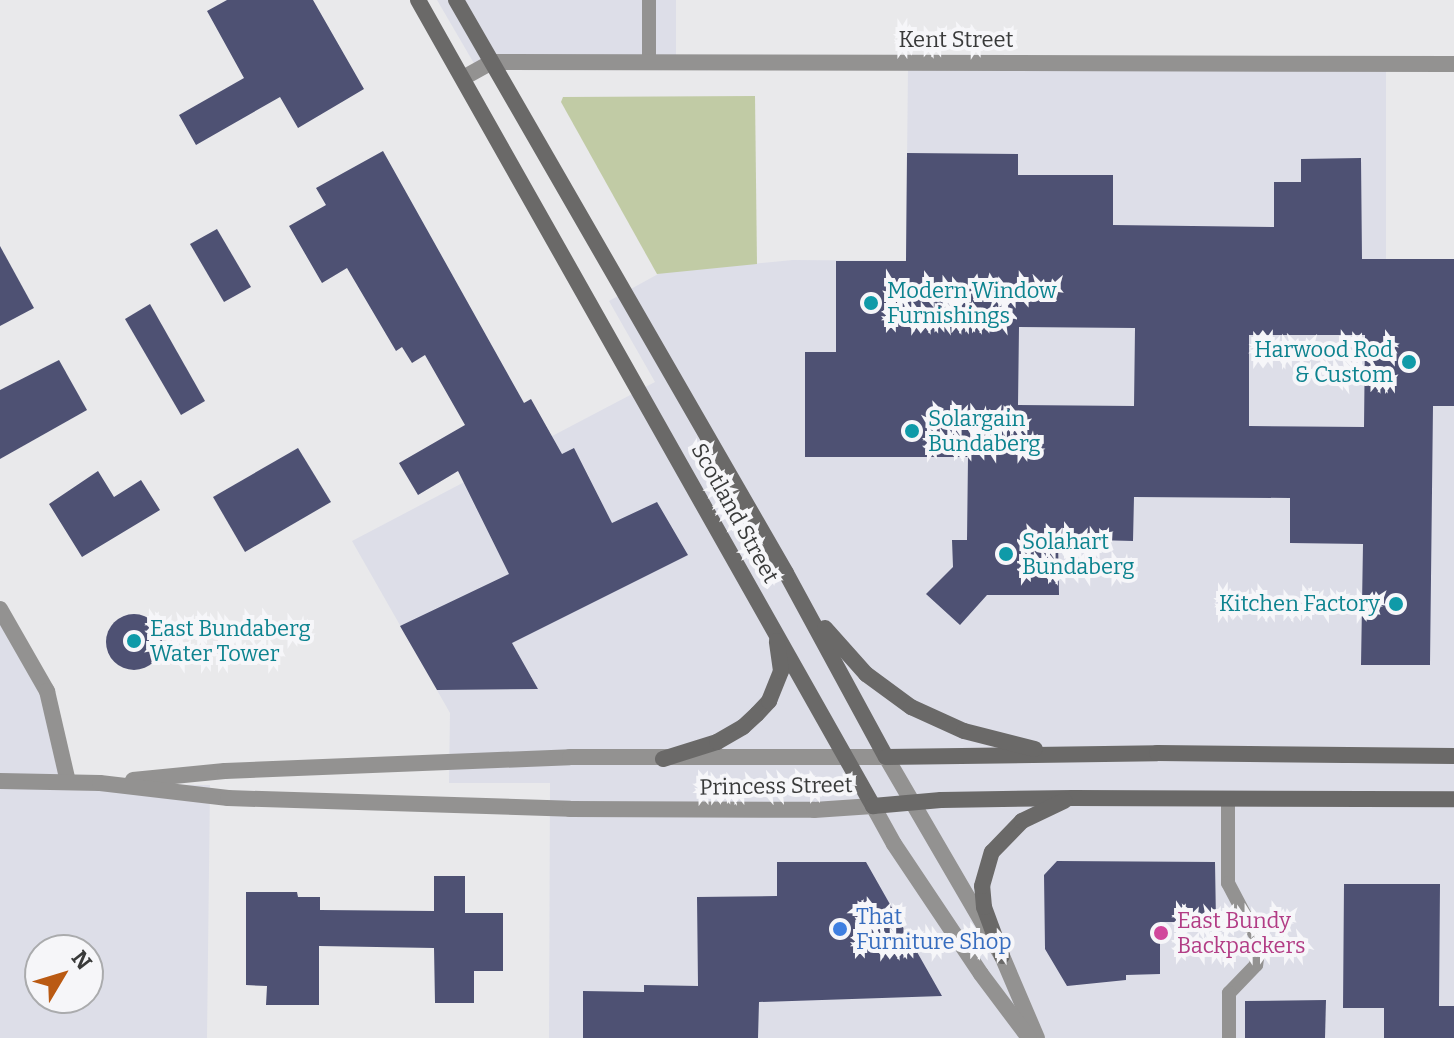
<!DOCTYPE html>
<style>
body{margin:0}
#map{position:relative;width:1454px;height:1038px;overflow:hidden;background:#e9e9eb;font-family:Bitter,serif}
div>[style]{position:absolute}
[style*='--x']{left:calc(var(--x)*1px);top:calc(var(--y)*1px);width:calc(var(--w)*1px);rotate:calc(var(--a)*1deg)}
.built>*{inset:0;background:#dddee8}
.green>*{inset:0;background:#c1cba5}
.building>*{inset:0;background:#4e5173}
.round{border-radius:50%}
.service>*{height:14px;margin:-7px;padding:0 7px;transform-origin:7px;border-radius:7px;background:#939291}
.minor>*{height:16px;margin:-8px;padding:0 8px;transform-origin:8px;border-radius:8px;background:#939291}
.tertiary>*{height:16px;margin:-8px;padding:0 8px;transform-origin:8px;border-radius:8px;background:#939291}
.secondary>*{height:16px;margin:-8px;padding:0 8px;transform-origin:8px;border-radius:8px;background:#6a6968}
.dots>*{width:22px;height:22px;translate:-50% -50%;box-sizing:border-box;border:4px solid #f6f6f9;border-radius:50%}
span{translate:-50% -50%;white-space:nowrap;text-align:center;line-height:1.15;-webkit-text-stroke:8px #f6f6f9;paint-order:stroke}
.street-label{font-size:22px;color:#393a3a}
.culture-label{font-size:22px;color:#0d838f}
.left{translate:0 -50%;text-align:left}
.right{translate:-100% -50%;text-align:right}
.shop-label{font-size:22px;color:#366cbe}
.hotel-label{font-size:22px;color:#b23c85}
.north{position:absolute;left:24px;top:934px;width:80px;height:80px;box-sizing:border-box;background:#f6f6f9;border:2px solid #aaabad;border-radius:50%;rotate:52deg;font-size:22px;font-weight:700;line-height:32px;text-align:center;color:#393a3a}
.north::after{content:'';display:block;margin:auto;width:28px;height:36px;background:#ba5a13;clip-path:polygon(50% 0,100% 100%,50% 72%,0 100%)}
</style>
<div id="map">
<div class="built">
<div style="clip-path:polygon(437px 0,676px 0,676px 64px,495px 64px,479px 72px)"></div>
<div style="clip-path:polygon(908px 66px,1386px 67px,1386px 259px,1454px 259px,1454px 1038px,549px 1038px,550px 783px,449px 783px,450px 713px,352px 541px,655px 382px,609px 301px,660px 273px,793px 260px,906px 261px)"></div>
<div style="clip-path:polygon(evenodd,0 602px,49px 688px,71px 784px,210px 785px,207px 1038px,0 1038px,0 602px,40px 950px,88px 950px,88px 998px,40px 998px,40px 950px)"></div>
</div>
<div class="green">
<div style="clip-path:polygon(755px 96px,757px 264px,657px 274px,561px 102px,563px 97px)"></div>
</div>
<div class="building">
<div style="clip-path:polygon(227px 0,313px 0,364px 89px,298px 128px,280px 97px,196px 145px,179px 115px,244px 78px,207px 11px)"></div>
<div style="clip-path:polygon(383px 151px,524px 403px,531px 399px,562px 454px,574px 448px,612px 523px,657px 502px,688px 555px,512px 643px,538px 689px,437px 690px,400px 626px,509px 574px,458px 471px,418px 495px,399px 463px,465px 425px,425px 355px,412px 363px,402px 347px,396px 351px,347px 268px,322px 283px,289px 226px,326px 205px,316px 188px)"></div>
<div style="clip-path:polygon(evenodd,907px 153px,1018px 154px,1018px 175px,1113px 175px,1113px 225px,1274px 227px,1274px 182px,1301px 182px,1301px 159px,1361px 158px,1362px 259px,1454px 259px,1454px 406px,1433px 406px,1430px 665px,1361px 665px,1363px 544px,1290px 543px,1290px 498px,1134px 497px,1133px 541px,1058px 539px,1059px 595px,987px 595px,960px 625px,926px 594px,953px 567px,952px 540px,967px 540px,968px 457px,805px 457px,805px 352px,836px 352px,836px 261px,906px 261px,907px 153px,1019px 327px,1135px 328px,1134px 406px,1018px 405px,1019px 327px,907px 153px,1249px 335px,1365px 335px,1364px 427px,1249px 426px,1249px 335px)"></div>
<div style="clip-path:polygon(217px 229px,251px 287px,224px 302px,190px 244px)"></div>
<div style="clip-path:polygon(0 246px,34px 308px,0 326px)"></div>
<div style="clip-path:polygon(150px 304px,205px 401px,181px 415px,125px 319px)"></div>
<div style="clip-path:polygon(59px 360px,87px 410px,0 459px,0 390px)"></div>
<div style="clip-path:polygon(298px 448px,331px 502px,245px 552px,213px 497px)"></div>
<div style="clip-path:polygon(98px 471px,114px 497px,141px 480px,160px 510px,82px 557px,49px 504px)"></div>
<div class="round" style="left:106px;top:614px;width:56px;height:56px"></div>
<div style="clip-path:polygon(1057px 861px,1215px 862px,1216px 922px,1160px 922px,1160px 974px,1126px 975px,1126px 980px,1067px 986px,1045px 949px,1044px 875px)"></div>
<div style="clip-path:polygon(777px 862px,866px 862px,942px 996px,759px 1002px,758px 1038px,583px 1038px,583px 991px,644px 992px,644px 985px,698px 986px,697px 897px,777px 896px)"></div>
<div style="clip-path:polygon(434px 876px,465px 876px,465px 913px,503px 913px,503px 971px,474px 971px,474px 1003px,435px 1003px,434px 948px,319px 946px,319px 1005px,266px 1005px,267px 986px,246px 985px,246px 892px,297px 892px,298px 897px,320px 897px,320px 910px,434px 911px)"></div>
<div style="clip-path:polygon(1344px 884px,1440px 884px,1439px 1006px,1454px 1006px,1454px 1038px,1384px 1038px,1384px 1008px,1343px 1008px)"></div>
<div style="clip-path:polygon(1326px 1000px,1325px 1038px,1245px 1038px,1245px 1001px)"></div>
</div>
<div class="service">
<div style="--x:649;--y:62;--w:62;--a:-90"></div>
<div style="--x:1228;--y:799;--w:84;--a:90"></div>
<div style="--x:1228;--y:883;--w:67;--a:62.3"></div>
<div style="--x:1259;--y:942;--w:23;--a:97"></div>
<div style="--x:1256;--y:965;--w:39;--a:134"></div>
<div style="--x:1229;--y:993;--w:45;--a:90"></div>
</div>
<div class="minor">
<div style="--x:463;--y:78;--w:33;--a:-29"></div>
<div style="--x:492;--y:62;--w:962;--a:0.12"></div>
<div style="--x:0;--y:609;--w:95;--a:60.2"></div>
<div style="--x:47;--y:691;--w:93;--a:77"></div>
<div style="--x:133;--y:780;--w:92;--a:-5.6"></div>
<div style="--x:225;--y:771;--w:345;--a:-2.3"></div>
<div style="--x:570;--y:757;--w:316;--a:0"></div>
<div style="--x:0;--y:781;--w:100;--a:1.1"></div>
<div style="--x:100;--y:783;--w:129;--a:6.7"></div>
<div style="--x:228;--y:798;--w:342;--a:1.8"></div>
<div style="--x:570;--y:809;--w:244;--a:0.2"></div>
<div style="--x:814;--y:810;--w:59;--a:-3.9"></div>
</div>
<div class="tertiary">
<div style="--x:886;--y:757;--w:230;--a:59.8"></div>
<div style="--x:1002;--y:956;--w:89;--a:66.9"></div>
<div style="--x:873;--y:806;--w:43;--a:61.1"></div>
<div style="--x:894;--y:844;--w:156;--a:56.2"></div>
<div style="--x:981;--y:974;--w:80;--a:53.1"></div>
</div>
<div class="secondary">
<div style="--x:418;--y:0;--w:926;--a:60.55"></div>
<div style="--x:873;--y:806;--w:68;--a:-5"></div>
<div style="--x:941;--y:800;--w:132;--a:-0.9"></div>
<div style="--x:1073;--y:798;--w:381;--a:0.2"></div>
<div style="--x:456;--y:0;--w:661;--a:60.06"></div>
<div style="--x:786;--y:573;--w:209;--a:61.5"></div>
<div style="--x:886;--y:757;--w:271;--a:-0.8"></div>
<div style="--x:1157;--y:753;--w:297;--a:0.6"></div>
<div style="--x:825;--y:628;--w:62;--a:48.3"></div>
<div style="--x:866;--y:674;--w:56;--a:36.3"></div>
<div style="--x:911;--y:707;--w:58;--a:24.4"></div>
<div style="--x:964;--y:731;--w:73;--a:14.2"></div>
<div style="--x:663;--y:759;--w:57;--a:-17.5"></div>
<div style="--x:717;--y:742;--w:30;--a:-30"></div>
<div style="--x:743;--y:727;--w:19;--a:-43"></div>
<div style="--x:757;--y:714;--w:18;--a:-47"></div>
<div style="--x:769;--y:701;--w:32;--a:-68"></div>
<div style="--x:781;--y:671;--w:30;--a:-98"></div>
<div style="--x:1002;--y:956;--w:52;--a:-110.2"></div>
<div style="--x:984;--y:907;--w:21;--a:-95"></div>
<div style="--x:982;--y:886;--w:35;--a:-74"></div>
<div style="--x:992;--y:852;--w:43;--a:-45.9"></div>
<div style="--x:1022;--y:821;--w:47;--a:-25.5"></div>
</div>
<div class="dots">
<div style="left:871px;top:303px;background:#0f9aa8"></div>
<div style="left:1409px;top:362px;background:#0f9aa8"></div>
<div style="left:912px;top:431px;background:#0f9aa8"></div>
<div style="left:1006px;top:554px;background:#0f9aa8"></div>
<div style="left:1396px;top:604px;background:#0f9aa8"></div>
<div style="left:134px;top:641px;background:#0f9aa8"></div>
<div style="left:840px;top:929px;background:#3f7fe0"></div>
<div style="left:1161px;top:933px;background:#d1479c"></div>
</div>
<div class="street-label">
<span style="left:956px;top:40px">Kent Street</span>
<span style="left:735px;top:513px;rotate:61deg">Scotland Street</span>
<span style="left:776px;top:786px;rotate:-1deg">Princess Street</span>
</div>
<div class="culture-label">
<span class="left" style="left:887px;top:303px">Modern Window<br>Furnishings</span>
<span class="right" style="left:1393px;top:362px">Harwood Rod<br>&amp; Custom</span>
<span class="left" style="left:928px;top:431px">Solargain<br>Bundaberg</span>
<span class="left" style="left:1022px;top:554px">Solahart<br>Bundaberg</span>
<span class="right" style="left:1380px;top:604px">Kitchen Factory</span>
<span class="left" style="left:150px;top:641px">East Bundaberg<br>Water Tower</span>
</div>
<div class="shop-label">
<span class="left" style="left:856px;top:929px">That<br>Furniture Shop</span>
</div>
<div class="hotel-label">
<span class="left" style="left:1177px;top:933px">East Bundy<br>Backpackers</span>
</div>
<div class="north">N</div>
</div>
